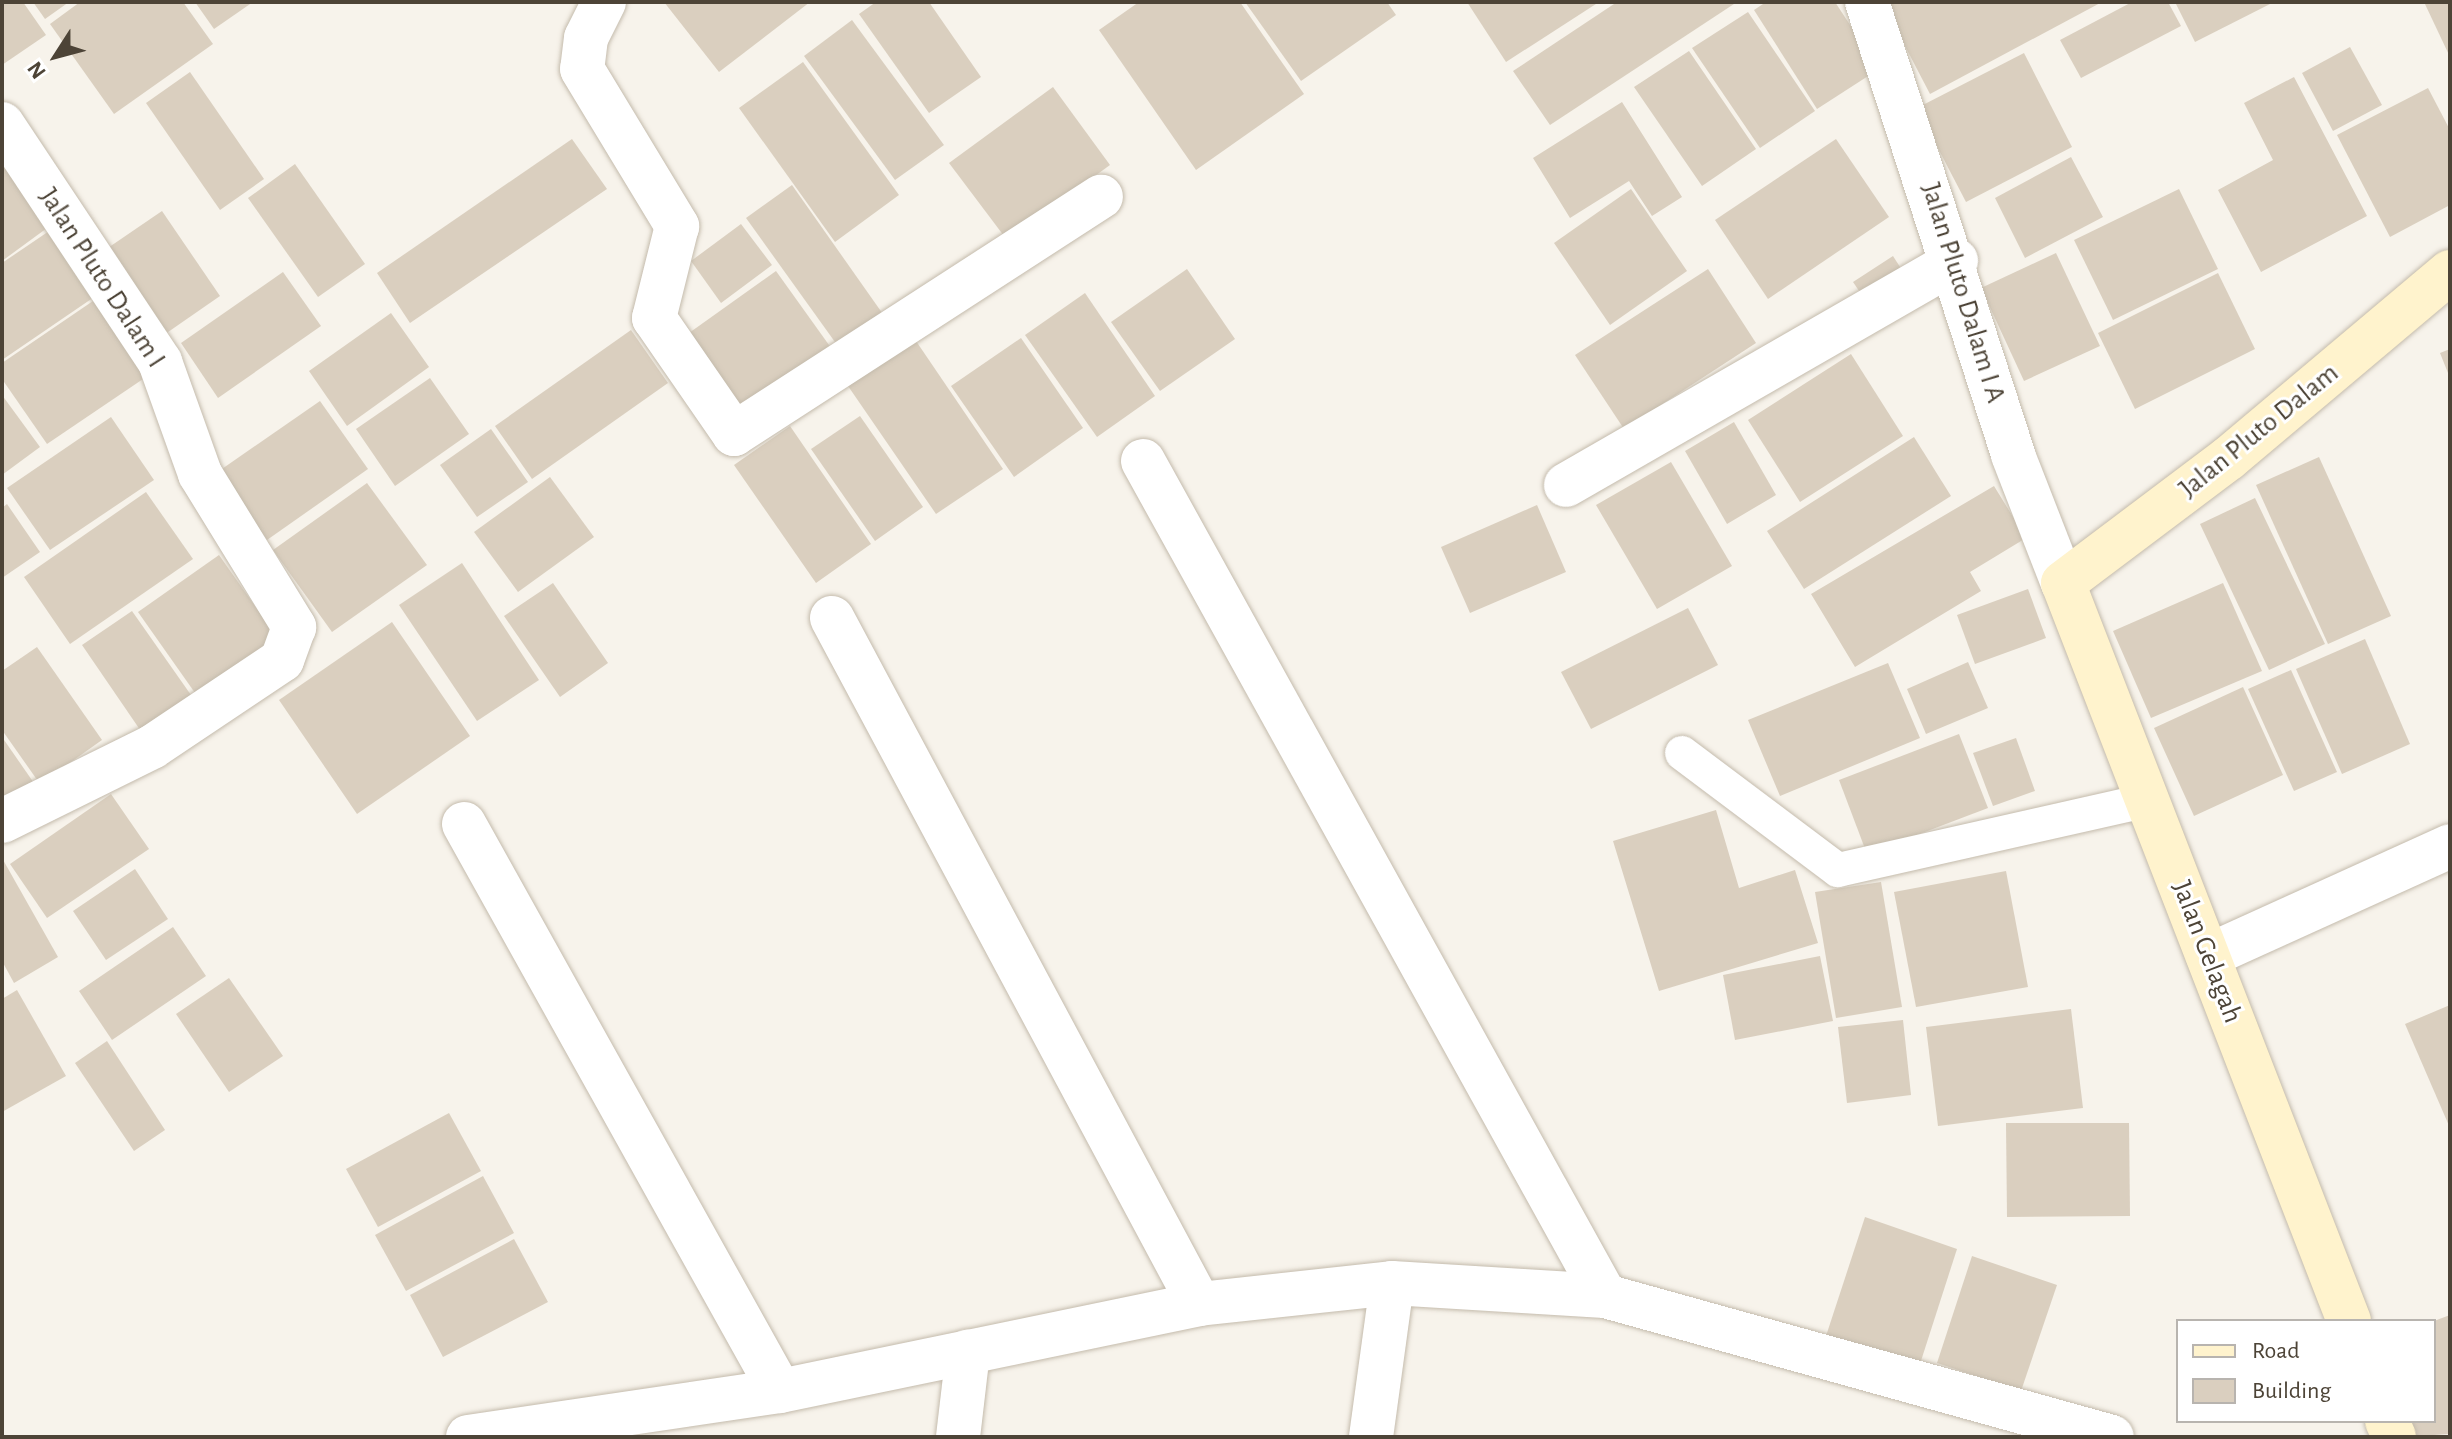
<!DOCTYPE html>
<style>
body{margin:0}
#map{position:relative;width:2452px;height:1439px;overflow:hidden;background:#f7f3eb;font-family:"Alegreya Sans",sans-serif}
div>[style]{position:absolute}
[style*='--x']{left:calc(var(--x)*1px);top:calc(var(--y)*1px);width:calc(var(--w)*1px);rotate:calc(var(--a)*1deg)}
.building>*{inset:0;background:#dacfbf}
.roads{filter:drop-shadow(0 0 2px #c4bbac) drop-shadow(0 0 2px #c4bbac)}
.lane>*{height:34px;margin:-17px;padding:0 17px;transform-origin:17px;border-radius:17px;background:#fff}
.street>*{height:44px;margin:-22px;padding:0 22px;transform-origin:22px;border-radius:22px;background:#fff}
.secondary>*{height:44px;margin:-22px;padding:0 22px;transform-origin:22px;border-radius:22px;background:#fff3cd}
span{translate:-50% -50%;white-space:nowrap;text-align:center;line-height:1.15;-webkit-text-stroke:6px #fff;paint-order:stroke}
.street-label{font-size:28px;color:#4d4437}
.frame{position:absolute;inset:0;border:4px solid #4d4437;pointer-events:none}
.legend{position:absolute;left:2176px;top:1319px;width:260px;height:104px;box-sizing:border-box;background:#fff;border:2px solid #b8b4af;margin:0;padding:10px 14px;list-style:none;font-size:24px;color:#4d4437}
.legend li{display:flex;align-items:center;gap:16px;height:40px}
.legend b{width:40px;border:2px solid #b8b4af}
.north{position:absolute;left:16px;top:16px;width:80px;height:80px;-webkit-text-stroke:6px #fff;paint-order:stroke;rotate:234deg;font-size:22px;font-weight:700;line-height:32px;text-align:center;color:#4d4437}
.north::after{content:'';display:block;margin:auto;width:28px;height:36px;background:#4d4437;clip-path:polygon(50% 0,100% 100%,50% 72%,0 100%)}
</style>
<div id="map">
<div class="building">
<div style="clip-path:polygon(2px 2px,23px 2px,46px 35px,2px 65px)"></div>
<div style="clip-path:polygon(33px 2px,69px 2px,45px 19px)"></div>
<div style="clip-path:polygon(80px 2px,183px 2px,213px 44px,114px 114px,50px 24px)"></div>
<div style="clip-path:polygon(195px 2px,253px 2px,214px 29px)"></div>
<div style="clip-path:polygon(664px 2px,810px 2px,719px 72px)"></div>
<div style="clip-path:polygon(876px 2px,929px 2px,981px 77px,929px 113px,859px 14px)"></div>
<div style="clip-path:polygon(1139px 2px,1240px 2px,1304px 94px,1196px 170px,1099px 30px)"></div>
<div style="clip-path:polygon(1245px 2px,1387px 2px,1396px 15px,1301px 81px)"></div>
<div style="clip-path:polygon(1467px 2px,1599px 2px,1506px 62px)"></div>
<div style="clip-path:polygon(1617px 2px,1737px 2px,1550px 125px,1513px 71px)"></div>
<div style="clip-path:polygon(1766px 2px,1835px 2px,1879px 69px,1817px 109px,1754px 10px)"></div>
<div style="clip-path:polygon(1882px 2px,2102px 2px,1930px 94px)"></div>
<div style="clip-path:polygon(2132px 2px,2168px 2px,2181px 26px,2081px 78px,2060px 40px)"></div>
<div style="clip-path:polygon(2175px 2px,2274px 2px,2195px 42px)"></div>
<div style="clip-path:polygon(2424px 2px,2450px 2px,2450px 57px)"></div>
<div style="clip-path:polygon(1748px 12px,1815px 111px,1760px 148px,1692px 48px)"></div>
<div style="clip-path:polygon(852px 20px,944px 145px,895px 180px,804px 56px)"></div>
<div style="clip-path:polygon(2350px 47px,2382px 105px,2333px 131px,2302px 73px)"></div>
<div style="clip-path:polygon(1689px 51px,1756px 149px,1702px 186px,1634px 87px)"></div>
<div style="clip-path:polygon(2024px 53px,2072px 147px,1966px 202px,1917px 108px)"></div>
<div style="clip-path:polygon(803px 62px,899px 195px,835px 242px,739px 108px)"></div>
<div style="clip-path:polygon(190px 72px,264px 179px,220px 210px,146px 103px)"></div>
<div style="clip-path:polygon(2294px 77px,2367px 216px,2261px 272px,2218px 190px,2273px 160px,2244px 103px)"></div>
<div style="clip-path:polygon(1053px 87px,1110px 165px,1007px 240px,949px 163px)"></div>
<div style="clip-path:polygon(2428px 88px,2450px 130px,2450px 205px,2390px 237px,2337px 135px)"></div>
<div style="clip-path:polygon(1622px 102px,1682px 197px,1652px 216px,1629px 181px,1570px 218px,1533px 158px)"></div>
<div style="clip-path:polygon(572px 139px,607px 189px,410px 323px,377px 273px)"></div>
<div style="clip-path:polygon(1836px 139px,1889px 217px,1768px 299px,1715px 220px)"></div>
<div style="clip-path:polygon(2071px 157px,2103px 217px,2025px 258px,1995px 198px)"></div>
<div style="clip-path:polygon(14px 160px,58px 220px,2px 261px,2px 169px)"></div>
<div style="clip-path:polygon(295px 164px,365px 264px,318px 297px,248px 198px)"></div>
<div style="clip-path:polygon(792px 185px,885px 317px,840px 349px,746px 218px)"></div>
<div style="clip-path:polygon(1631px 189px,1687px 271px,1610px 325px,1554px 243px)"></div>
<div style="clip-path:polygon(2179px 189px,2218px 269px,2113px 320px,2074px 240px)"></div>
<div style="clip-path:polygon(162px 211px,220px 296px,158px 339px,99px 254px)"></div>
<div style="clip-path:polygon(741px 224px,772px 265px,721px 303px,691px 261px)"></div>
<div style="clip-path:polygon(58px 225px,103px 291px,2px 360px,2px 263px)"></div>
<div style="clip-path:polygon(2056px 253px,2100px 346px,2024px 381px,1981px 288px)"></div>
<div style="clip-path:polygon(1893px 256px,1909px 281px,1870px 307px,1853px 282px)"></div>
<div style="clip-path:polygon(1187px 269px,1235px 339px,1160px 391px,1111px 322px)"></div>
<div style="clip-path:polygon(1708px 269px,1756px 343px,1624px 429px,1575px 355px)"></div>
<div style="clip-path:polygon(776px 271px,834px 352px,740px 420px,682px 338px)"></div>
<div style="clip-path:polygon(283px 272px,321px 326px,218px 398px,181px 343px)"></div>
<div style="clip-path:polygon(2218px 273px,2255px 349px,2135px 409px,2098px 333px)"></div>
<div style="clip-path:polygon(1085px 293px,1155px 396px,1097px 437px,1025px 335px)"></div>
<div style="clip-path:polygon(93px 301px,146px 377px,47px 444px,2px 379px,2px 363px)"></div>
<div style="clip-path:polygon(391px 313px,429px 367px,347px 426px,309px 371px)"></div>
<div style="clip-path:polygon(631px 330px,668px 383px,532px 479px,495px 426px)"></div>
<div style="clip-path:polygon(1021px 338px,1083px 428px,1014px 477px,951px 386px)"></div>
<div style="clip-path:polygon(916px 341px,1003px 469px,936px 514px,848px 386px)"></div>
<div style="clip-path:polygon(2450px 349px,2450px 378px,2440px 353px)"></div>
<div style="clip-path:polygon(1851px 354px,1903px 436px,1800px 502px,1748px 420px)"></div>
<div style="clip-path:polygon(430px 378px,469px 434px,395px 486px,356px 429px)"></div>
<div style="clip-path:polygon(2px 395px,40px 447px,2px 475px)"></div>
<div style="clip-path:polygon(320px 401px,368px 469px,267px 540px,219px 471px)"></div>
<div style="clip-path:polygon(860px 416px,923px 507px,875px 541px,811px 449px)"></div>
<div style="clip-path:polygon(111px 417px,154px 480px,50px 550px,7px 488px)"></div>
<div style="clip-path:polygon(1734px 422px,1776px 495px,1727px 524px,1685px 451px)"></div>
<div style="clip-path:polygon(790px 426px,871px 544px,816px 583px,734px 465px)"></div>
<div style="clip-path:polygon(491px 429px,528px 482px,477px 517px,440px 465px)"></div>
<div style="clip-path:polygon(1914px 437px,1951px 496px,1804px 589px,1767px 531px)"></div>
<div style="clip-path:polygon(2319px 457px,2391px 616px,2328px 644px,2256px 485px)"></div>
<div style="clip-path:polygon(1671px 462px,1732px 566px,1657px 609px,1596px 505px)"></div>
<div style="clip-path:polygon(550px 477px,594px 537px,518px 592px,474px 532px)"></div>
<div style="clip-path:polygon(367px 483px,427px 565px,332px 632px,273px 550px)"></div>
<div style="clip-path:polygon(1994px 486px,2026px 538px,1970px 572px,1981px 591px,1855px 667px,1811px 594px)"></div>
<div style="clip-path:polygon(146px 492px,193px 559px,70px 644px,24px 577px)"></div>
<div style="clip-path:polygon(2255px 498px,2325px 644px,2269px 670px,2200px 524px)"></div>
<div style="clip-path:polygon(7px 504px,40px 552px,2px 578px,2px 508px)"></div>
<div style="clip-path:polygon(1537px 505px,1566px 572px,1470px 613px,1441px 547px)"></div>
<div style="clip-path:polygon(219px 555px,281px 643px,200px 700px,138px 612px)"></div>
<div style="clip-path:polygon(462px 563px,539px 680px,477px 721px,399px 605px)"></div>
<div style="clip-path:polygon(553px 583px,608px 663px,560px 697px,504px 616px)"></div>
<div style="clip-path:polygon(2223px 583px,2262px 671px,2151px 718px,2113px 631px)"></div>
<div style="clip-path:polygon(2028px 589px,2046px 638px,1975px 664px,1957px 615px)"></div>
<div style="clip-path:polygon(1688px 608px,1718px 665px,1591px 729px,1561px 672px)"></div>
<div style="clip-path:polygon(132px 611px,198px 705px,147px 740px,82px 645px)"></div>
<div style="clip-path:polygon(392px 622px,470px 736px,357px 814px,279px 700px)"></div>
<div style="clip-path:polygon(2365px 639px,2410px 744px,2342px 774px,2296px 669px)"></div>
<div style="clip-path:polygon(37px 647px,102px 740px,40px 784px,2px 730px,2px 671px)"></div>
<div style="clip-path:polygon(1968px 662px,1988px 708px,1926px 734px,1907px 689px)"></div>
<div style="clip-path:polygon(1888px 663px,1920px 738px,1780px 796px,1748px 720px)"></div>
<div style="clip-path:polygon(2291px 670px,2337px 772px,2294px 791px,2248px 689px)"></div>
<div style="clip-path:polygon(2243px 687px,2283px 775px,2194px 816px,2154px 728px)"></div>
<div style="clip-path:polygon(1959px 734px,1988px 808px,1867px 854px,1839px 780px)"></div>
<div style="clip-path:polygon(2px 737px,36px 786px,2px 805px)"></div>
<div style="clip-path:polygon(2016px 738px,2035px 791px,1993px 806px,1973px 753px)"></div>
<div style="clip-path:polygon(111px 794px,149px 849px,47px 918px,10px 864px)"></div>
<div style="clip-path:polygon(1716px 810px,1739px 888px,1795px 870px,1818px 943px,1659px 991px,1613px 841px)"></div>
<div style="clip-path:polygon(2px 858px,58px 957px,14px 983px,2px 961px)"></div>
<div style="clip-path:polygon(135px 869px,168px 919px,106px 960px,73px 911px)"></div>
<div style="clip-path:polygon(2006px 871px,2028px 987px,1916px 1007px,1894px 892px)"></div>
<div style="clip-path:polygon(1881px 882px,1902px 1007px,1836px 1018px,1815px 892px)"></div>
<div style="clip-path:polygon(173px 927px,206px 976px,112px 1040px,79px 991px)"></div>
<div style="clip-path:polygon(1820px 956px,1833px 1021px,1735px 1040px,1723px 975px)"></div>
<div style="clip-path:polygon(229px 978px,283px 1056px,229px 1092px,176px 1014px)"></div>
<div style="clip-path:polygon(17px 990px,66px 1076px,2px 1112px,2px 999px)"></div>
<div style="clip-path:polygon(2450px 1005px,2450px 1128px,2405px 1024px)"></div>
<div style="clip-path:polygon(2071px 1009px,2083px 1108px,1938px 1126px,1926px 1027px)"></div>
<div style="clip-path:polygon(1903px 1020px,1911px 1095px,1847px 1103px,1838px 1027px)"></div>
<div style="clip-path:polygon(107px 1041px,165px 1130px,134px 1151px,75px 1063px)"></div>
<div style="clip-path:polygon(449px 1113px,481px 1171px,378px 1227px,346px 1169px)"></div>
<div style="clip-path:polygon(2006px 1123px,2129px 1123px,2130px 1216px,2007px 1217px)"></div>
<div style="clip-path:polygon(483px 1176px,514px 1233px,406px 1291px,375px 1235px)"></div>
<div style="clip-path:polygon(1865px 1217px,1957px 1249px,1919px 1367px,1826px 1336px)"></div>
<div style="clip-path:polygon(514px 1239px,548px 1302px,443px 1357px,410px 1295px)"></div>
<div style="clip-path:polygon(1972px 1256px,2057px 1285px,2021px 1391px,1937px 1363px)"></div>
<div style="clip-path:polygon(2450px 1315px,2450px 1434px,2403px 1437px,2397px 1421px,2434px 1421px,2434px 1321px)"></div>
</div>
<div class="roads">
<div class="lane">
<div style="--x:1682;--y:753;--w:195;--a:36.9"></div>
<div style="--x:1838;--y:870;--w:318;--a:-12.7"></div>
</div>
<div class="street">
<div style="--x:604;--y:2;--w:40;--a:116.6"></div>
<div style="--x:586;--y:38;--w:31;--a:97"></div>
<div style="--x:582;--y:69;--w:184;--a:58.8"></div>
<div style="--x:677;--y:226;--w:95;--a:104"></div>
<div style="--x:654;--y:318;--w:141;--a:55.4"></div>
<div style="--x:734;--y:434;--w:437;--a:-32.9"></div>
<div style="--x:1867;--y:2;--w:476;--a:72.1"></div>
<div style="--x:2013;--y:455;--w:137;--a:68.7"></div>
<div style="--x:2;--y:124;--w:286;--a:56.4"></div>
<div style="--x:160;--y:362;--w:119;--a:70.3"></div>
<div style="--x:200;--y:474;--w:180;--a:58.4"></div>
<div style="--x:294;--y:627;--w:35;--a:110"></div>
<div style="--x:282;--y:660;--w:156;--a:146.2"></div>
<div style="--x:152;--y:747;--w:167;--a:153.7"></div>
<div style="--x:1143;--y:461;--w:954;--a:61.04"></div>
<div style="--x:1566;--y:485;--w:450;--a:-29.9"></div>
<div style="--x:832;--y:618;--w:778;--a:61.85"></div>
<div style="--x:464;--y:824;--w:649;--a:60.87"></div>
<div style="--x:2208;--y:956;--w:266;--a:-24.4"></div>
<div style="--x:468;--y:1437;--w:315;--a:-8.4"></div>
<div style="--x:780;--y:1391;--w:428;--a:-11.7"></div>
<div style="--x:1199;--y:1304;--w:194;--a:-6.2"></div>
<div style="--x:1392;--y:1283;--w:213;--a:3.5"></div>
<div style="--x:1605;--y:1296;--w:526;--a:15.54"></div>
<div style="--x:958;--y:1437;--w:86;--a:-83.3"></div>
<div style="--x:1371;--y:1437;--w:155;--a:-82.2"></div>
</div>
<div class="secondary">
<div style="--x:2349;--y:1321;--w:791;--a:-111.18"></div>
<div style="--x:2063;--y:583;--w:208;--a:-37"></div>
<div style="--x:2229;--y:458;--w:289;--a:-40.1"></div>
<div style="--x:2387;--y:1421;--w:17;--a:66"></div>
</div>
</div>
<div class="street-label">
<span style="left:102px;top:278px;rotate:57deg">Jalan Pluto Dalam I</span>
<span style="left:1963px;top:293px;rotate:73deg">Jalan Pluto Dalam I A</span>
<span style="left:2259px;top:431px;rotate:-39deg">Jalan Pluto Dalam</span>
<span style="left:2207px;top:952px;rotate:69deg">Jalan Gelagah</span>
</div>
<div class="frame"></div>
<ul class="legend">
<li><b style="height:10px;background:#fff3cd"></b>Road</li>
<li><b style="height:22px;background:#dacfbf"></b>Building</li>
</ul>
<div class="north">N</div>
</div>
